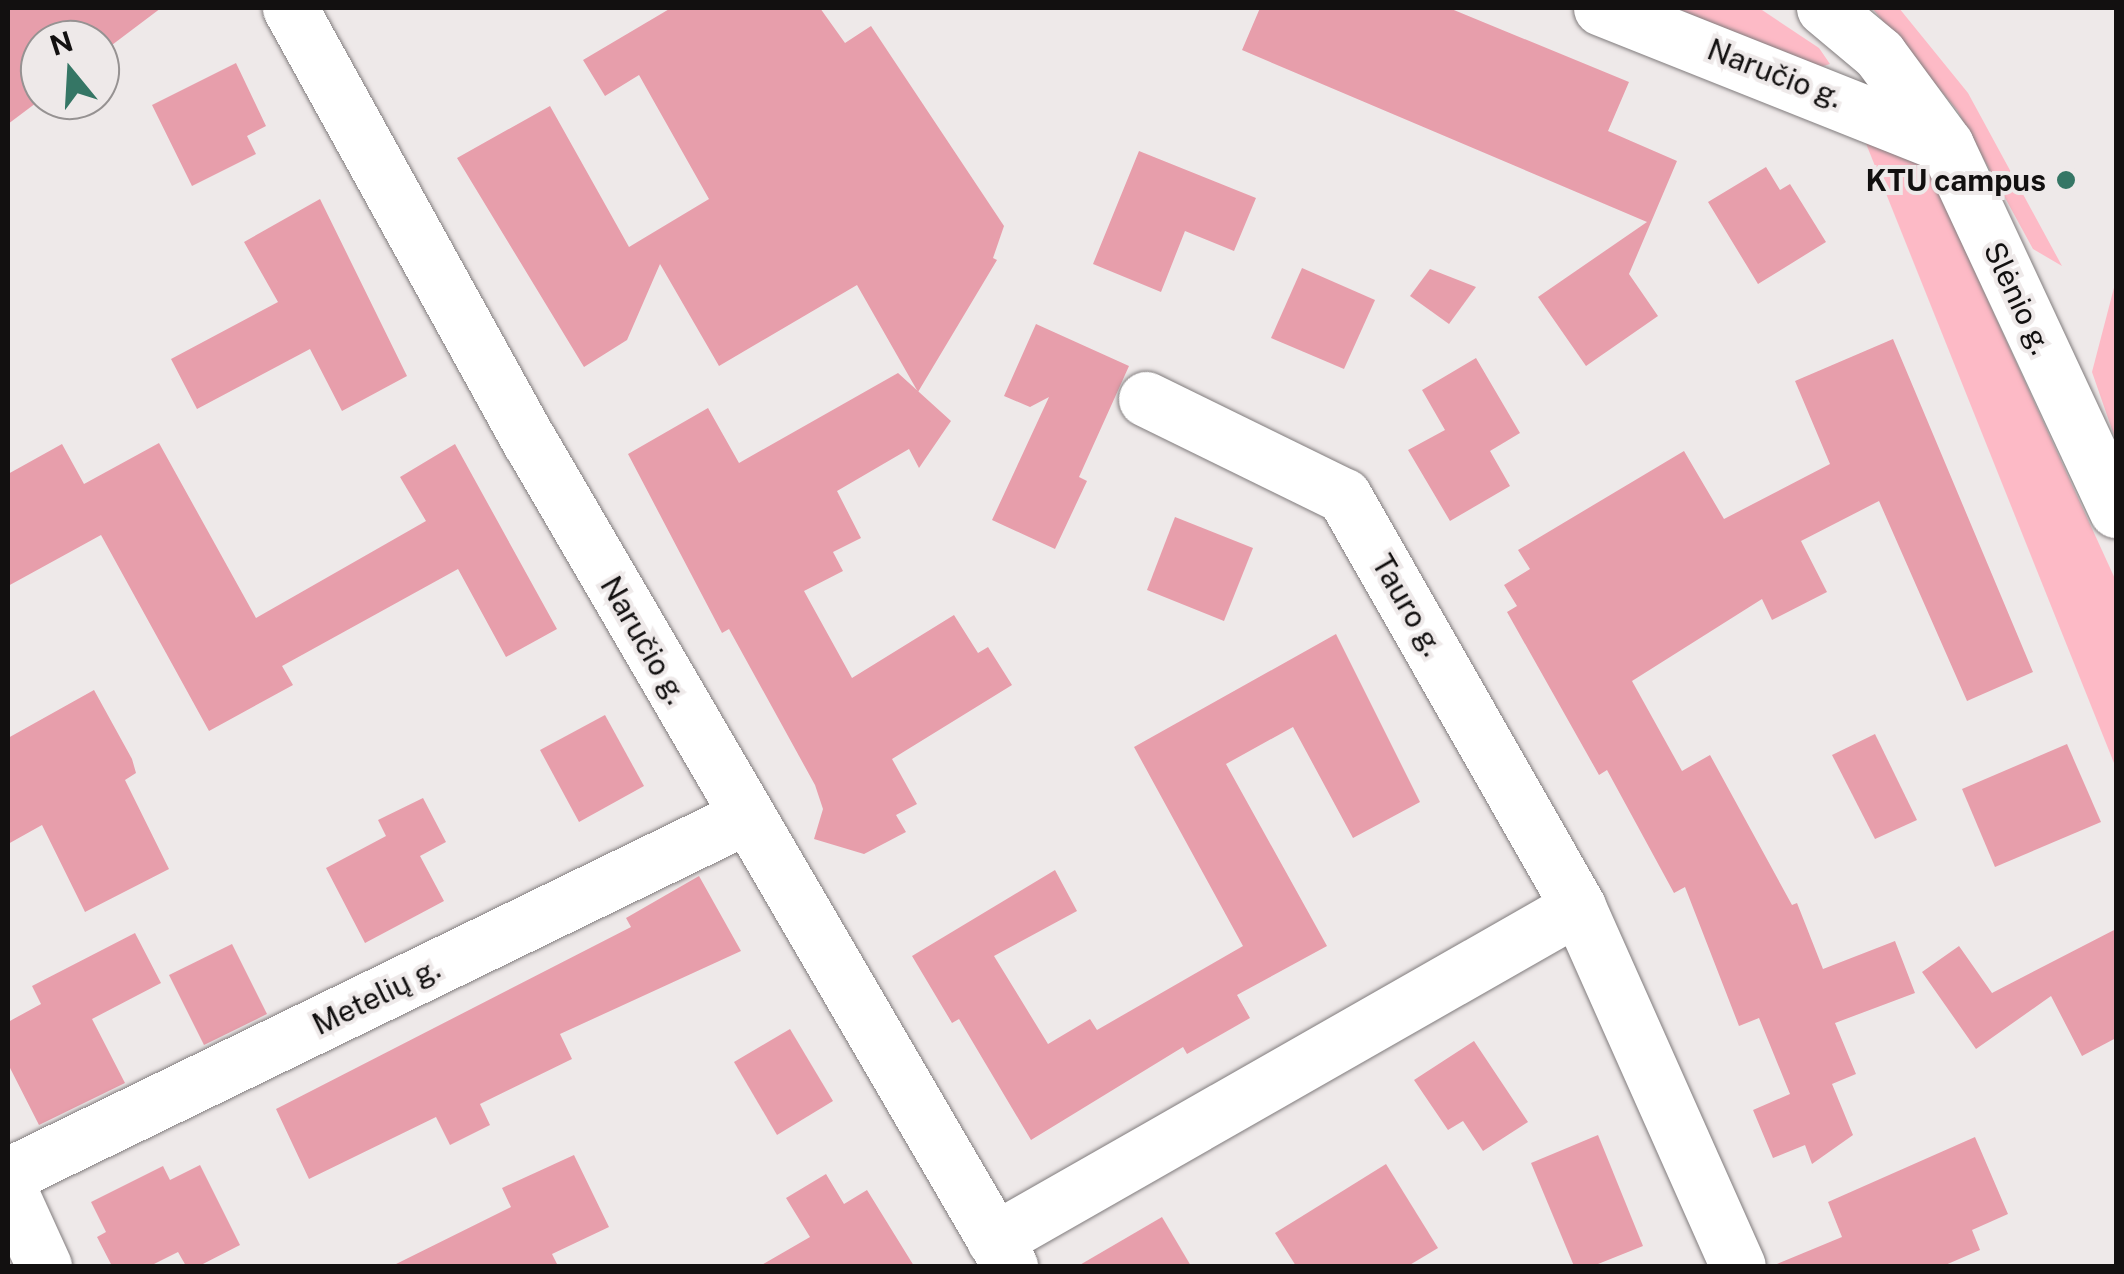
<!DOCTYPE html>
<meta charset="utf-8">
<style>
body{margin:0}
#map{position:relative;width:2124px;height:1274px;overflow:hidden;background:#eee9e9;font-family:"Public Sans",sans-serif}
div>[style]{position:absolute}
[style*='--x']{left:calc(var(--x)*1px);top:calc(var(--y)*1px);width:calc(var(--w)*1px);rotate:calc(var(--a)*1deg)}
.green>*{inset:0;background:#fdbac6}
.building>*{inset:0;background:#e79eab}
.roads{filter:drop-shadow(0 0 2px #817c7d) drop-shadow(0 0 2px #817c7d)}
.minor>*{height:55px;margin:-27.5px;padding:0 27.5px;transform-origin:27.5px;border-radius:27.5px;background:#fff}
.dots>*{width:28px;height:28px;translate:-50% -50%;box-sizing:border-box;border:5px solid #eee9e9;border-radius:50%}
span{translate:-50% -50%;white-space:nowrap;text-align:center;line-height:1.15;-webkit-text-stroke:8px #eee9e9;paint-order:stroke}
.street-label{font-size:30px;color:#121010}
.poi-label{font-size:30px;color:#121010;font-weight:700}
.right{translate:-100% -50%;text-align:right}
.frame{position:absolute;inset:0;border:10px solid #121010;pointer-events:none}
.north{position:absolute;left:20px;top:20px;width:100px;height:100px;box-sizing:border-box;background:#eee9e9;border:2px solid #969292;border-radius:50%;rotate:342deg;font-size:28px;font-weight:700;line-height:40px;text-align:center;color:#121010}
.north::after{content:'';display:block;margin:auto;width:35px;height:45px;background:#357665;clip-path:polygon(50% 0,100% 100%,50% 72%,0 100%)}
</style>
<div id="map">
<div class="green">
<div style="clip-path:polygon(1676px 8px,1759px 8px,1819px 48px,1830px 64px,1817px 68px)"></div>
<div style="clip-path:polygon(1872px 8px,1899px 8px,1968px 93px,2062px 266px,2033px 249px,1957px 110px)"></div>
<div style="clip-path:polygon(1859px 126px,1925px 163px,2116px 581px,2116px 768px)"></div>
<div style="clip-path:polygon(2116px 280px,2116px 441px,2092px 372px)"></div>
</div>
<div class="building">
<div style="clip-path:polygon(8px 8px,161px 8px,100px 54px,100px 40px,40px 40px,40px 100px,8px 124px)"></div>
<div style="clip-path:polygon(671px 8px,820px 8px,845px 43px,871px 26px,1004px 226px,993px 258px,997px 260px,918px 392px,857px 285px,719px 366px,660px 264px,627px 340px,584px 367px,457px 158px,550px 106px,629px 247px,709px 199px,639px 75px,605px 96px,583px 60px)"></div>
<div style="clip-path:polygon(1260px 8px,1449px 8px,1629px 82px,1608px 131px,1677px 161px,1629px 274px,1658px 316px,1586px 366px,1538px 297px,1647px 222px,1242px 50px)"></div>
<div style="clip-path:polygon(236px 63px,266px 126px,247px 136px,256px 154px,192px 186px,152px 105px)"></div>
<div style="clip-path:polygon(1139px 151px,1256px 198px,1234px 251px,1185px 231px,1161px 292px,1093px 264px)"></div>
<div style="clip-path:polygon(1766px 167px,1780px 190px,1790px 184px,1826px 242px,1758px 284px,1708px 202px)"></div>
<div style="clip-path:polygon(320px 199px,407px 376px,342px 411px,310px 349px,197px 409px,171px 359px,278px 302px,244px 242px)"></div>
<div style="clip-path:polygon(1302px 268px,1375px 300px,1344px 369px,1271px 338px)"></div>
<div style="clip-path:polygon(1430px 269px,1476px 287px,1449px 324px,1410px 296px)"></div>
<div style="clip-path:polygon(1036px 324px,1129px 366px,1079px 477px,1087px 481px,1055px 549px,992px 520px,1049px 397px,1030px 407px,1004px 396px)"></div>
<div style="clip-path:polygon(1893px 339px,2033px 672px,1967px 701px,1879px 501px,1801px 541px,1827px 592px,1772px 620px,1762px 599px,1632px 681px,1682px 771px,1710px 755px,1792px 905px,1797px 903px,1823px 969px,1895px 941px,1915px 993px,1835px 1023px,1856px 1074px,1832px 1084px,1853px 1135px,1812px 1164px,1805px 1145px,1773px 1158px,1753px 1110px,1790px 1094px,1759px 1018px,1739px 1026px,1685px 887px,1674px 893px,1607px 770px,1599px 775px,1507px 612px,1517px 606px,1504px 585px,1530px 569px,1518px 550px,1684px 451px,1724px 519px,1830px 464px,1795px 381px)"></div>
<div style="clip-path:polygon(1476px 358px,1520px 433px,1490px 451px,1510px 486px,1450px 521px,1408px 450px,1445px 430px,1422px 390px)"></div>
<div style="clip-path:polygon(898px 373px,951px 421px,919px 468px,909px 449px,837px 491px,861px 538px,833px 552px,843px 571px,804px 591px,852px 678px,954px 615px,978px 653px,988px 647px,1012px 685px,892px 759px,917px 804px,896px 815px,906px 832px,864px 854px,814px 839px,823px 809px,815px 785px,729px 629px,722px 633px,628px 454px,708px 408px,739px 463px)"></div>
<div style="clip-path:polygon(159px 443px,256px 618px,426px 521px,400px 477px,455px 444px,557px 629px,506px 657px,458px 569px,282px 666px,293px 685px,209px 731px,101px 535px,8px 586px,8px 474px,62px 444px,84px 484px)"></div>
<div style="clip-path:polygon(1175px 517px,1253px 548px,1224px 621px,1147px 590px)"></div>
<div style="clip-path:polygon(1336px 634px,1420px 802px,1353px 838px,1293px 727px,1226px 764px,1327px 946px,1237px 995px,1250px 1018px,1187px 1054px,1183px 1047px,1031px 1140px,959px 1019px,952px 1023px,912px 956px,1055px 870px,1077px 911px,994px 956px,1048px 1044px,1090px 1019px,1097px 1030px,1243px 946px,1134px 747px)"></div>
<div style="clip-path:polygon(94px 690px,132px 759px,136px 773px,125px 780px,169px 869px,85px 912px,42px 825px,8px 844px,8px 738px)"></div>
<div style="clip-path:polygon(605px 715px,644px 786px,579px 822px,540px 750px)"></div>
<div style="clip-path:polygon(1875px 734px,1917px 820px,1875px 839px,1832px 755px)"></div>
<div style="clip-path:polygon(2067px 744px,2101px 822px,1995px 867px,1962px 789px)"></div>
<div style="clip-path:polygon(423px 798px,446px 842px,420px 856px,444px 901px,365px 943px,326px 868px,386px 836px,378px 820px)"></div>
<div style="clip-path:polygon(699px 876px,741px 951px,560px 1034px,572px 1059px,480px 1104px,490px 1125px,450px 1145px,436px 1117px,309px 1179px,276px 1109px,631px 927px,626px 918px)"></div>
<div style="clip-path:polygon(2116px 929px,2116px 1038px,2082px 1056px,2051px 996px,1976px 1049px,1922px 972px,1959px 946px,1992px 993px)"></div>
<div style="clip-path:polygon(135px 933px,161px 983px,92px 1019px,125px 1083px,39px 1125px,8px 1064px,8px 1022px,41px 1004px,32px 986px)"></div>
<div style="clip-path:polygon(232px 944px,267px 1014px,204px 1045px,169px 975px)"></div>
<div style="clip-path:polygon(790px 1029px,833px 1101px,777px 1135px,734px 1062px)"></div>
<div style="clip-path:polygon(1474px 1041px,1528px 1122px,1483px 1151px,1463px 1121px,1448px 1130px,1414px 1080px)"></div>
<div style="clip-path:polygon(1598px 1135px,1643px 1246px,1593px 1266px,1574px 1266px,1531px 1163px)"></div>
<div style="clip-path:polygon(1975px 1137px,2008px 1214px,1972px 1230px,1980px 1250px,1943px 1266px,1772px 1266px,1842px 1237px,1828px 1202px)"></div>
<div style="clip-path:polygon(574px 1155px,609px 1227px,552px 1254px,558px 1266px,392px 1266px,511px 1207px,502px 1188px)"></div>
<div style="clip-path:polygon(1386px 1164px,1438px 1248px,1408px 1266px,1296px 1266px,1275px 1233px)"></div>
<div style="clip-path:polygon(200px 1165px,240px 1245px,199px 1266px,186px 1266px,178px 1252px,150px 1266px,112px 1266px,97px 1237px,106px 1232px,91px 1202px,163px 1166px,170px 1180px)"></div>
<div style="clip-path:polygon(826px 1174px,844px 1204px,867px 1190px,914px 1266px,760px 1266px,810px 1237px,786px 1198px)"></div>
<div style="clip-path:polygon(1162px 1217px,1191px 1266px,1078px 1266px)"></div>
</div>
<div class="roads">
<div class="minor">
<div style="--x:290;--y:8;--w:496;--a:61.1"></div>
<div style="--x:530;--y:442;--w:954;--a:59.78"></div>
<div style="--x:1601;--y:8;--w:371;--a:21.7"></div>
<div style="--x:1824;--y:8;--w:72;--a:39.9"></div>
<div style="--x:1879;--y:54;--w:113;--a:53.6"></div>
<div style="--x:1946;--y:145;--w:403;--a:65"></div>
<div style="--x:1146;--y:399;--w:220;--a:26.1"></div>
<div style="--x:1344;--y:496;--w:473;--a:60.3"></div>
<div style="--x:1578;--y:907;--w:393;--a:66"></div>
<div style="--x:8;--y:1175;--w:819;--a:-25.91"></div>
<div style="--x:8;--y:1187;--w:87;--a:65.5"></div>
<div style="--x:994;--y:1240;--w:672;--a:-29.69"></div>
</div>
</div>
<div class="dots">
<div style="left:2066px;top:180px;background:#357665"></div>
</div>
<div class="street-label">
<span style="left:1775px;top:73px;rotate:21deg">Naručio g.</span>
<span style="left:2018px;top:298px;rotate:65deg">Slėnio g.</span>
<span style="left:1408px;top:605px;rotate:60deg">Tauro g.</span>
<span style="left:644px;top:640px;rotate:60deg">Naručio g.</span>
<span style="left:376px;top:996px;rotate:-26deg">Metelių g.</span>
</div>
<div class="poi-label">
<span class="right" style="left:2046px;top:180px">KTU campus</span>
</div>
<div class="frame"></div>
<div class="north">N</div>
</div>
